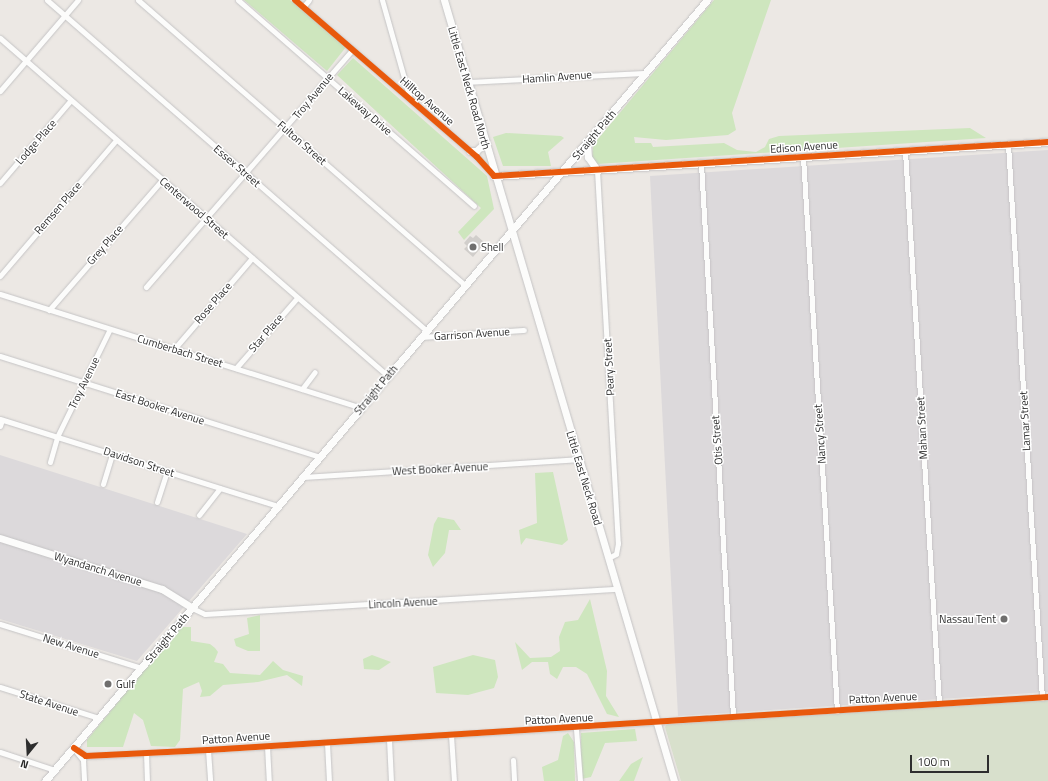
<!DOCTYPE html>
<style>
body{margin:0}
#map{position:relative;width:1048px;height:781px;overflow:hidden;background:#ece8e4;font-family:"Titillium Web",sans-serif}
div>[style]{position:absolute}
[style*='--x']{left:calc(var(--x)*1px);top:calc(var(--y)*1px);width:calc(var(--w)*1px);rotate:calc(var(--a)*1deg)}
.industrial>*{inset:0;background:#dcd9db}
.green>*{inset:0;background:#cee6be}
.cemetery>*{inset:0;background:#d8e0cc}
.building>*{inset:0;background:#d1cecb}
.roads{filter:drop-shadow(0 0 1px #c5c4c5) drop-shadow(0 0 1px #c5c4c5)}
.street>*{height:5px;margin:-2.5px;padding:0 2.5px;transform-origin:2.5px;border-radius:2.5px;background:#fcfcfb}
.secondary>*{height:7px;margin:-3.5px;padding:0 3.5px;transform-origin:3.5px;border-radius:3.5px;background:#fcfcfb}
.cycleway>*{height:6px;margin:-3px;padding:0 3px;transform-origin:3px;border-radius:3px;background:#e8590c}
.dots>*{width:11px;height:11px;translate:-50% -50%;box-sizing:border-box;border:2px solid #fff;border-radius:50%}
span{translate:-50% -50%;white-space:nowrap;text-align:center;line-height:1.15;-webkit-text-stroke:3px #fff;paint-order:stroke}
.street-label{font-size:11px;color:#2e2e2e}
.poi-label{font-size:11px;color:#2e2e2e}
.left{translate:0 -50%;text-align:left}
.right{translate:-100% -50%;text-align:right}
.north{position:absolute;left:8px;top:733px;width:40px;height:40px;-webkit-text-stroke:3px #fff;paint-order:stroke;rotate:198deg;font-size:11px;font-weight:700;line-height:16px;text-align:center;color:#2e2e2e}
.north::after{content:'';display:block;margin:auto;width:14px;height:18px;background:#2e2e2e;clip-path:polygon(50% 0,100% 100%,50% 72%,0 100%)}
.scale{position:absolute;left:910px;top:755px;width:79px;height:18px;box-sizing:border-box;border:2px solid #2e2e2e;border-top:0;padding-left:5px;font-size:12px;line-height:14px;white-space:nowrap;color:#2e2e2e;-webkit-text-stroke:3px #fff;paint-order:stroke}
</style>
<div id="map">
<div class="industrial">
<div style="clip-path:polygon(1048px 150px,1048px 692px,678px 716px,650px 176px)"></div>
<div style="clip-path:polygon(0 455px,247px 534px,137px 661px,0 619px)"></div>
</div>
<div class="green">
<div style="clip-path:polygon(244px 0,290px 0,346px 47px,327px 71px)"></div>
<div style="clip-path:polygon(714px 0,771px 0,732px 113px,736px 130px,728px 135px,666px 140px,634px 137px,635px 143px,651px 143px,653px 147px,724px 143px,737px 150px,756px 152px,765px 147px,769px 139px,779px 136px,970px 128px,986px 138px,597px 164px,592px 160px,593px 145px)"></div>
<div style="clip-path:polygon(353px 58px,487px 176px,494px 209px,464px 240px,458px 232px,481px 208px,337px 75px)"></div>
<div style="clip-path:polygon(506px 133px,561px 136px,564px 138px,548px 152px,551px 166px,503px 166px,493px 137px)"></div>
<div style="clip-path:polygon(553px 472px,568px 540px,562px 545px,526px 538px,521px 545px,519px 530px,537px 523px,535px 473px)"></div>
<div style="clip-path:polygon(438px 517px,454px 520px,461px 530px,449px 530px,445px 553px,433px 567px,428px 555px,434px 524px)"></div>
<div style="clip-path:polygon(590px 599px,607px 671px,606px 696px,619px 717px,607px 714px,587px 674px,576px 667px,563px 667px,557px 679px,550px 674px,548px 662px,532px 662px,522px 670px,515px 642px,530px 658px,551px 657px,560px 651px,559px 637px,565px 622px,578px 620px)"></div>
<div style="clip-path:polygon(260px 615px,260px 651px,248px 651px,236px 646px,234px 639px,249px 634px,247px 618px)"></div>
<div style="clip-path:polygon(179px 627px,191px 627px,191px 641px,210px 644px,215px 648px,218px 652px,214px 662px,223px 664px,230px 673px,260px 675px,273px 661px,283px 670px,303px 676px,302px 686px,287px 675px,258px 682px,223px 685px,210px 696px,200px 697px,202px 691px,199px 682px,183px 689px,180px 740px,175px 747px,151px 746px,143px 720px,134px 713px,123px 747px,87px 747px,87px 740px)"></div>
<div style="clip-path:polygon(372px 655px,391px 662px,379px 670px,364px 669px,363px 659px)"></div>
<div style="clip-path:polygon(473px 655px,495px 660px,498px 677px,494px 688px,468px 695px,436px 693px,433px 667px)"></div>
<div style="clip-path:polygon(635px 729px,637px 741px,605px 743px,591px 777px,581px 779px,581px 733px)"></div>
<div style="clip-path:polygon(568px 733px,574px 742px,575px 781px,544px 781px,542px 767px,558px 760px,563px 736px)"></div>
<div style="clip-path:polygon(643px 757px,634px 781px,619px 781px,631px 764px)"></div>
</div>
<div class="cemetery">
<div style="clip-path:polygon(1048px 700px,1048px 781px,681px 781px,665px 727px,667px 724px)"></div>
</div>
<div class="building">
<div style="clip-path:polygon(476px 235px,485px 243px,473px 257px,464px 249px,467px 246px,464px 243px,470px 236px,473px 238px)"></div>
</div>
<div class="roads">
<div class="street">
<div style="--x:47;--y:0;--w:504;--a:41.06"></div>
<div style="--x:138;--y:0;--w:435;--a:41.1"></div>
<div style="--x:238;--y:0;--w:313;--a:41.1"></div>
<div style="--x:295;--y:0;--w:240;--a:40.8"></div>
<div style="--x:477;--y:157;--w:25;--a:48"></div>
<div style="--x:382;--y:0;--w:103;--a:74.2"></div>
<div style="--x:303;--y:7;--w:9;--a:-49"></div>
<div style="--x:0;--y:38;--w:515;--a:41.06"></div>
<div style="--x:467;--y:82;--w:179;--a:-2.9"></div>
<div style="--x:0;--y:91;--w:120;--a:-49.4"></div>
<div style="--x:1008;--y:144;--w:555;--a:86.49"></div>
<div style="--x:905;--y:151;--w:554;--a:86.48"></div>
<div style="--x:803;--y:157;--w:555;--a:86.49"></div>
<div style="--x:701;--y:164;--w:553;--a:86.68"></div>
<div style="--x:597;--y:170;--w:374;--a:86.8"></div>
<div style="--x:618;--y:543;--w:11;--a:100"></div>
<div style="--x:616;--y:554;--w:9;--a:153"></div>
<div style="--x:0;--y:183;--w:109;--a:-49.5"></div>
<div style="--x:0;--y:276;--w:179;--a:-49.5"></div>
<div style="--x:146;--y:287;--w:315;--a:-49"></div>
<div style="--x:0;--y:294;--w:379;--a:17.5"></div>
<div style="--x:49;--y:310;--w:172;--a:-49"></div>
<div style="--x:420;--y:337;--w:104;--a:-3.9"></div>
<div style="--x:174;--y:349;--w:120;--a:-49.4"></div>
<div style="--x:0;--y:356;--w:336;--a:17.5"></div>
<div style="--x:236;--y:368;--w:93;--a:-48.9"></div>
<div style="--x:302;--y:389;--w:21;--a:-53"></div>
<div style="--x:0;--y:419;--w:290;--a:17.4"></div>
<div style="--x:0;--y:426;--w:6;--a:-72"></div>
<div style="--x:50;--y:462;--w:26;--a:-74"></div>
<div style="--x:57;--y:437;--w:120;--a:-63.9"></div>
<div style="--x:302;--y:477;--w:277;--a:-3.7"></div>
<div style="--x:103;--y:484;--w:31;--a:-73"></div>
<div style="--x:157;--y:502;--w:32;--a:-72"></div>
<div style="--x:199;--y:515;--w:34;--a:-52"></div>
<div style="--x:192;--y:608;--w:14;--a:25"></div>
<div style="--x:205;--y:614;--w:413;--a:-3.5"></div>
<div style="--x:0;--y:624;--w:148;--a:17.3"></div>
<div style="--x:0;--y:687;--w:104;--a:17.4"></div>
<div style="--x:576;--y:729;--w:52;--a:85.6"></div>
<div style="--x:451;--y:735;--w:46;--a:86.3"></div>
<div style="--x:389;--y:739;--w:42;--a:87.3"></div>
<div style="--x:327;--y:743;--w:38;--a:87"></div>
<div style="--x:267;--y:746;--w:35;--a:87"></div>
<div style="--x:74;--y:748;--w:14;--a:34"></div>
<div style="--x:86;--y:756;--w:122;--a:-2.8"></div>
<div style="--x:208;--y:750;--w:842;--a:-3.61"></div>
<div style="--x:75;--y:750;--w:13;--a:51"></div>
<div style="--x:83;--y:760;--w:21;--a:87"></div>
<div style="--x:208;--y:750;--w:31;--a:86"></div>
<div style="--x:0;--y:752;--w:58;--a:18.1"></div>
<div style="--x:146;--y:753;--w:28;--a:88"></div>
<div style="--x:513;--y:760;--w:21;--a:87"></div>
</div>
<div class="secondary">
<div style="--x:444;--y:0;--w:814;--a:73.59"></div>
<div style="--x:587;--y:143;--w:14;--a:86"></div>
<div style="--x:588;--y:157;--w:16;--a:55"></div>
<div style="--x:470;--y:151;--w:6;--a:0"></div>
<div style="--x:476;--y:151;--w:12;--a:-42"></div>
<div style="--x:494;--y:176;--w:555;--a:-3.51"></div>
<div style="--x:0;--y:538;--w:170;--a:17.5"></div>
<div style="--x:162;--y:589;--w:36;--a:32"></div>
<div style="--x:45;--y:781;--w:1024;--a:-49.71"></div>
</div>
</div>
<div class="cycleway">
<div style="--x:295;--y:0;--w:240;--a:40.8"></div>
<div style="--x:477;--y:157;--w:25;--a:48"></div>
<div style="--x:494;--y:176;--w:555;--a:-3.51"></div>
<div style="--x:74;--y:748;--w:14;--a:34"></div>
<div style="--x:86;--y:756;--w:122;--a:-2.8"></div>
<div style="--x:208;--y:750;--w:842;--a:-3.61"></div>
</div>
<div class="dots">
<div style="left:473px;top:247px;background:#706f6e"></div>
<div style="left:1004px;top:619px;background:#706f6e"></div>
<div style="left:108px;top:684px;background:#706f6e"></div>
</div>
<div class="street-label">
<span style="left:557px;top:77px;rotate:-4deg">Hamlin Avenue</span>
<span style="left:469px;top:88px;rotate:74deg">Little East Neck Road North</span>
<span style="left:313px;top:96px;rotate:-50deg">Troy Avenue</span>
<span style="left:427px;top:101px;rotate:41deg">Hilltop Avenue</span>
<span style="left:365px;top:111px;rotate:41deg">Lakeway Drive</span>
<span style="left:594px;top:135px;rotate:-50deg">Straight Path</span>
<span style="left:36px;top:142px;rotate:-49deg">Lodge Place</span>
<span style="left:302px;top:143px;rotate:41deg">Fulton Street</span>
<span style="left:804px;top:147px;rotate:-4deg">Edison Avenue</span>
<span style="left:237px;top:166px;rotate:41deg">Essex Street</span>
<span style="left:58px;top:208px;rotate:-49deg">Remsen Place</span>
<span style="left:194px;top:208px;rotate:41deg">Centerwood Street</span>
<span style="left:105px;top:245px;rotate:-49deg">Grey Place</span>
<span style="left:213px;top:303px;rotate:-49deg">Rose Place</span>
<span style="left:266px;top:333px;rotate:-49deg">Star Place</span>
<span style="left:472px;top:334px;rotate:-4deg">Garrison Avenue</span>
<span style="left:180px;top:351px;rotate:17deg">Cumberbach Street</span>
<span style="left:609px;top:367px;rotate:-93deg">Peary Street</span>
<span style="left:84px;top:383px;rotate:-64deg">Troy Avenue</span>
<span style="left:376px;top:390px;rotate:-50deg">Straight Path</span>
<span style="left:160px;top:407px;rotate:18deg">East Booker Avenue</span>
<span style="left:1025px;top:421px;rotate:-93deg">Lamar Street</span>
<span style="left:922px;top:428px;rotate:-93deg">Mahan Street</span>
<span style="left:820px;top:434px;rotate:-94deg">Nancy Street</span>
<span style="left:717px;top:440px;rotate:-94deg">Otis Street</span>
<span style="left:139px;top:462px;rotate:18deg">Davidson Street</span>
<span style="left:440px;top:469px;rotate:-3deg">West Booker Avenue</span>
<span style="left:584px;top:478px;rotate:73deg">Little East Neck Road</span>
<span style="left:98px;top:569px;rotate:17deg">Wyandanch Avenue</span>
<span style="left:403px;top:603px;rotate:-3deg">Lincoln Avenue</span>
<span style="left:167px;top:638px;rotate:-50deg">Straight Path</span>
<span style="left:71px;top:646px;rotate:17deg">New Avenue</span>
<span style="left:883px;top:698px;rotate:-3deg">Patton Avenue</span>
<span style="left:49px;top:703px;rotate:18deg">State Avenue</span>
<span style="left:559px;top:719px;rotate:-3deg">Patton Avenue</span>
<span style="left:236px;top:738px;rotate:-4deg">Patton Avenue</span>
</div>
<div class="poi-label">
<span class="left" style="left:481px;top:247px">Shell</span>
<span class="right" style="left:996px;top:619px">Nassau Tent</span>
<span class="left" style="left:116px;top:684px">Gulf</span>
</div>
<div class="north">N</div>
<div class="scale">100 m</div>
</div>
